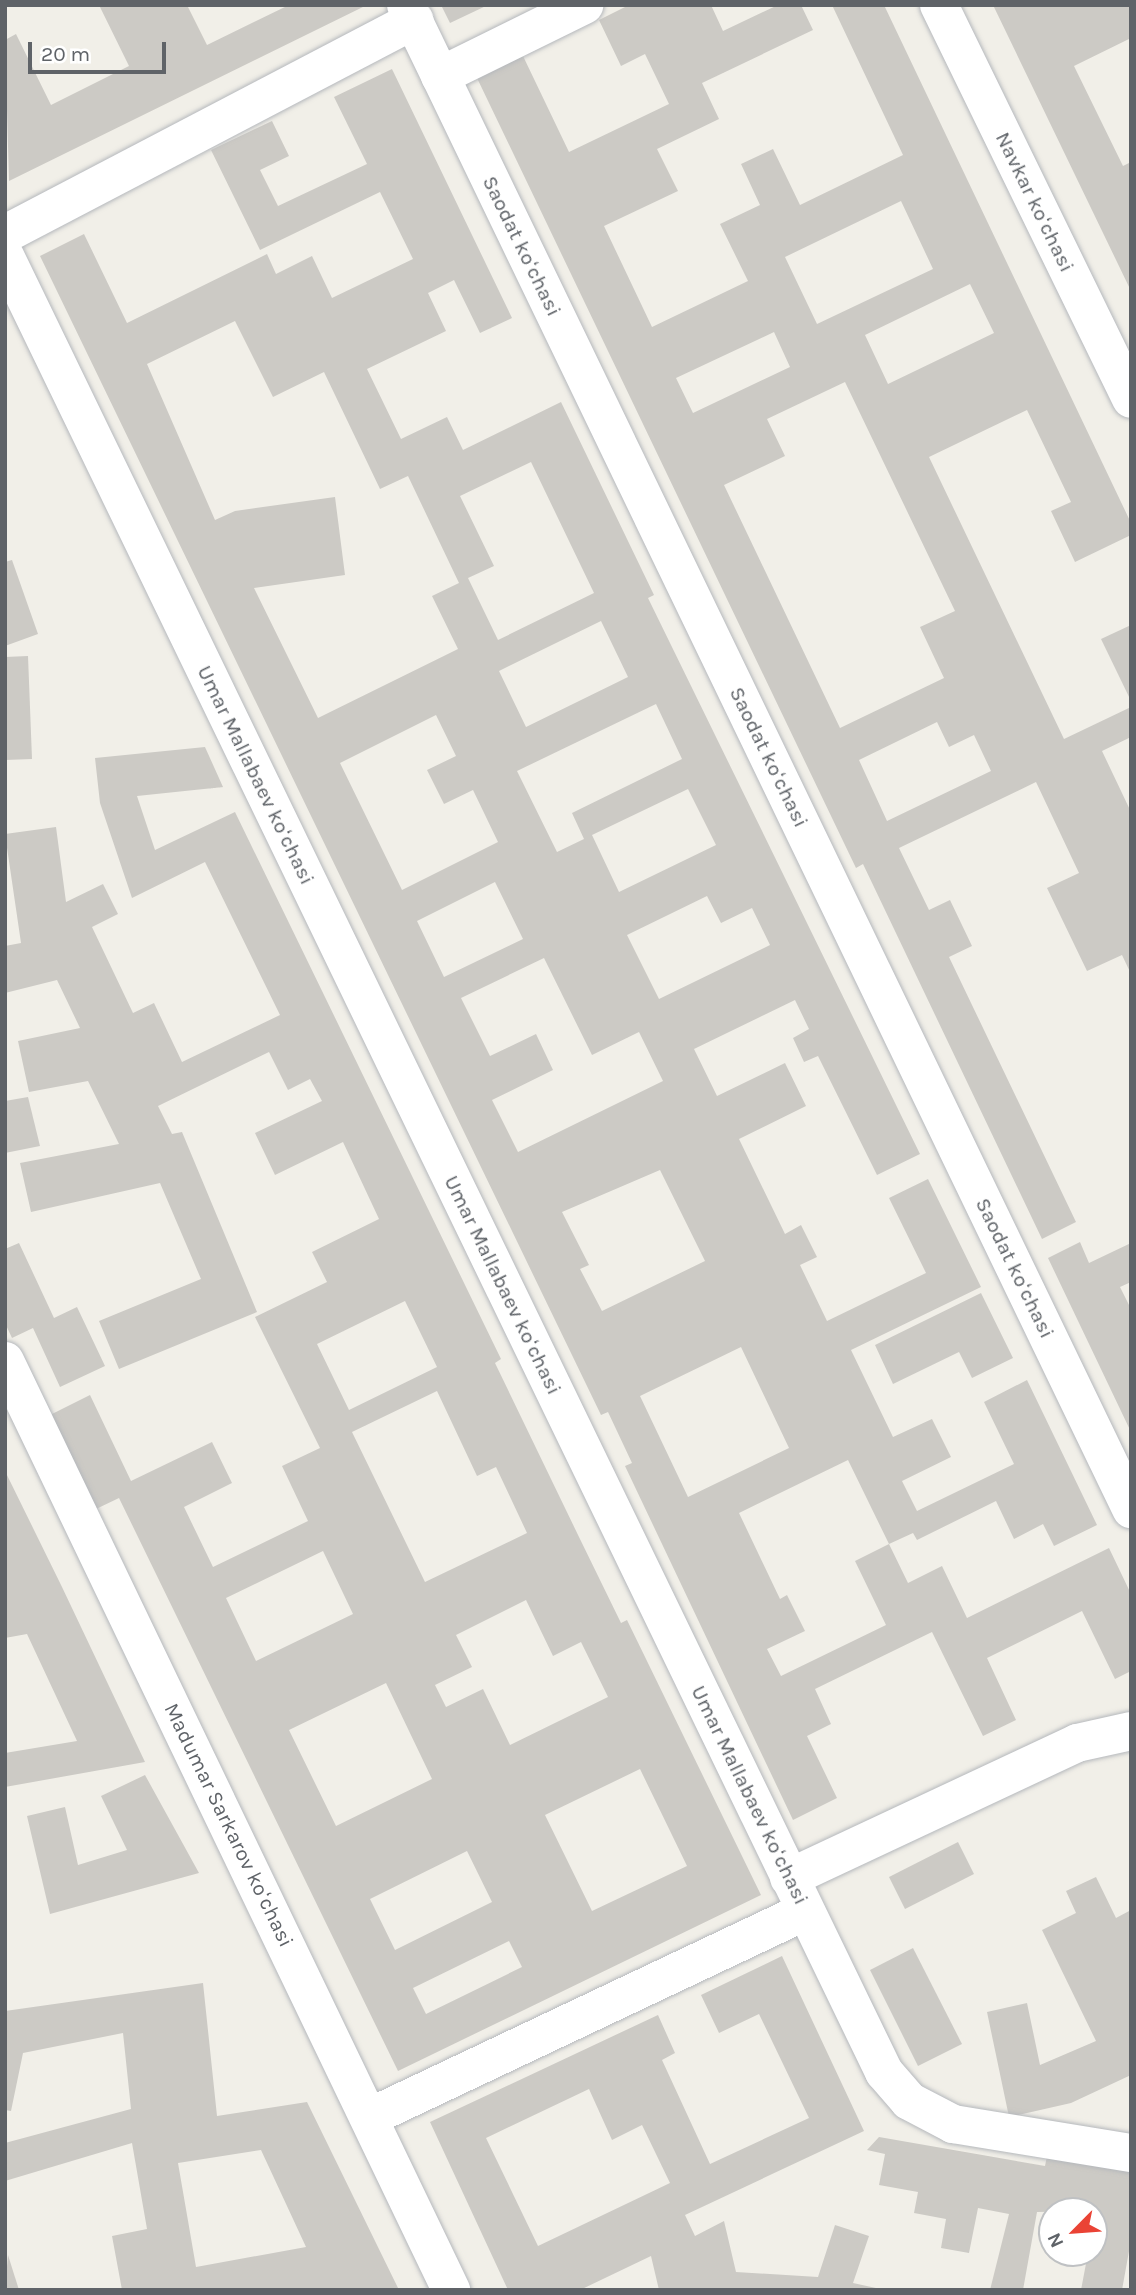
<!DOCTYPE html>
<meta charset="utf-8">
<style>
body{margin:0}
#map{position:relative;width:1136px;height:2295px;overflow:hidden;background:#f1efe8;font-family:Karla,sans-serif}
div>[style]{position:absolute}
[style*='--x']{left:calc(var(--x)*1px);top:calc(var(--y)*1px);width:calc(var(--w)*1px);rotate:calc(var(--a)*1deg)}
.building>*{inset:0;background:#cccac5}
.roads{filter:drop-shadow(0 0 2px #b5b8bc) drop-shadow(0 0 2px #b5b8bc)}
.minor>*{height:38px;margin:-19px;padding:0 19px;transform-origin:19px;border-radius:19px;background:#fff}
span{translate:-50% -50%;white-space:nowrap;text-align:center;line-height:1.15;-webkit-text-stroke:6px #fff;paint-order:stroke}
.street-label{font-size:21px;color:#5f6368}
.frame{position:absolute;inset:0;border:7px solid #5f6368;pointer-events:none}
.north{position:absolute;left:1038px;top:2197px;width:70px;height:70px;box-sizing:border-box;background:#fff;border:2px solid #bfc1c3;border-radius:50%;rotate:245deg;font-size:19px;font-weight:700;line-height:28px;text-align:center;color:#5f6368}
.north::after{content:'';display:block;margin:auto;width:24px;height:32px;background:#ea4335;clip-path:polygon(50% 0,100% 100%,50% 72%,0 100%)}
.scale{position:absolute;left:28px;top:42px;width:138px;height:32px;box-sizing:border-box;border:4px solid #5f6368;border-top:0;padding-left:9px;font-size:21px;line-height:24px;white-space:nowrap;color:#5f6368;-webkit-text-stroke:5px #fff;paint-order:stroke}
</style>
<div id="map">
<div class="building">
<div style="clip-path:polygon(99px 5px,187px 5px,207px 45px,289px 5px,367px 5px,9px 181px,5px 40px,16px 34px,51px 105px,129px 66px)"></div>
<div style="clip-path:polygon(441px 5px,488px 5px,450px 23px)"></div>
<div style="clip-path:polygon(evenodd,629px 5px,711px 5px,723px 31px,778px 5px,801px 5px,813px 30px,702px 83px,719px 119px,657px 149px,678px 191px,604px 226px,652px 327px,748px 281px,720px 224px,760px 205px,741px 164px,773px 149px,800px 205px,903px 155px,832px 5px,884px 5px,1131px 523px,1131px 535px,1075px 562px,1051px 511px,1071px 502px,1027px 410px,929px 457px,1064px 739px,1131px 707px,1131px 737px,1102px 751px,1131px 812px,1131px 974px,1122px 955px,1087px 971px,1047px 888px,1079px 873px,1036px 782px,899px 848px,929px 910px,950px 900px,972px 946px,949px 957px,1076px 1222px,1042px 1239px,863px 864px,856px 868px,477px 78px,523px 56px,569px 152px,669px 104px,645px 54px,621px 66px,599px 20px,629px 5px,901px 201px,933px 269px,817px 324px,785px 257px,901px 201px,629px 5px,970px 284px,994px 333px,888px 384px,865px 335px,970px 284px,629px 5px,774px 332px,790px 367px,693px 413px,676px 378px,774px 332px,629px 5px,845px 382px,955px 611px,920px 627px,944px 678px,840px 728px,724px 485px,785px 456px,767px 419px,845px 382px,629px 5px,937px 722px,949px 747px,974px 735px,991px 771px,887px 821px,859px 760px,937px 722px)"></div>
<div style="clip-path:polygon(993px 5px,1131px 5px,1131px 38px,1074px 66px,1123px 166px,1131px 162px,1131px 291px)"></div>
<div style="clip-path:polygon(evenodd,392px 69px,512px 318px,480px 333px,454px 280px,428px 293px,446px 331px,367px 369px,401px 439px,447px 417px,463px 450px,561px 402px,654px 595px,648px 598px,920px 1154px,877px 1175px,818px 1056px,804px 1062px,793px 1038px,809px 1029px,795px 1000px,694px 1049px,717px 1096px,785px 1063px,806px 1106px,739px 1139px,785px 1234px,801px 1225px,817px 1257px,800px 1265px,827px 1321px,926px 1273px,889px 1198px,928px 1179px,981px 1287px,851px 1350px,893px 1437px,932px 1419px,951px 1457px,902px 1481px,917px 1511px,1014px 1464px,984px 1402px,1027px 1380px,1097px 1525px,1054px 1546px,1043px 1524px,1014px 1539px,996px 1501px,917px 1540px,913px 1533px,889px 1544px,848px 1460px,739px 1513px,780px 1599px,787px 1595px,805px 1631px,767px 1649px,781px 1676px,886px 1625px,855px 1561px,889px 1544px,908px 1583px,942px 1566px,967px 1618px,1109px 1548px,1131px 1594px,1131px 1671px,1115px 1679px,1082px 1611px,987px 1658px,1016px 1720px,983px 1736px,932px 1632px,815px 1689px,831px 1724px,807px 1736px,837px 1798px,793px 1820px,625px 1466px,632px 1463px,608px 1412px,601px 1415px,40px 256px,84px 234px,127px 323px,267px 254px,276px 274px,312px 256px,332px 298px,413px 259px,380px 192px,260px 250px,211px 150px,272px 121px,289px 156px,260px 170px,278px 206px,367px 164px,334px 97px,392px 69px,235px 321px,273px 397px,324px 372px,380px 489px,408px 476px,459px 583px,432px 596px,458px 649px,318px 718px,254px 588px,345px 575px,335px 497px,235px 511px,215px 520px,147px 364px,235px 321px,392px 69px,531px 462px,594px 593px,498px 640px,468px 578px,494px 566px,460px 496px,531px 462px,392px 69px,601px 621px,628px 677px,526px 727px,499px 671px,601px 621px,392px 69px,656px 704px,682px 759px,572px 813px,584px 839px,557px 852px,517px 771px,656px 704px,392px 69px,436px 715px,456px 756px,427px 770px,444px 804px,473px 790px,498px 842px,402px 890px,340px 763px,436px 715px,392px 69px,688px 789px,716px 845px,619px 892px,592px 835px,688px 789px,392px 69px,495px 882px,523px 939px,444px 977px,417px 921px,495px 882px,392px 69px,707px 896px,721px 923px,752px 908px,770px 945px,659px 999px,627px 935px,707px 896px,392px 69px,544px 958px,592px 1055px,639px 1032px,663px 1081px,518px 1152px,492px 1100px,553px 1070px,536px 1034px,490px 1056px,461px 998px,544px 958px,392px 69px,660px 1170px,705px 1261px,602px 1311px,580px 1269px,589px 1265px,562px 1212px,660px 1170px,392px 69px,741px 1347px,789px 1448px,688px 1497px,640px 1396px,741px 1347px)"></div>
<div style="clip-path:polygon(12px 560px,38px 634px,5px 646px,5px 562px)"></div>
<div style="clip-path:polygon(1131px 625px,1131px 701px,1101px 639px)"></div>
<div style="clip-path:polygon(28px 656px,32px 759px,5px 760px,5px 657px)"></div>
<div style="clip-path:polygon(evenodd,205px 747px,223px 787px,137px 796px,155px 850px,235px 812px,501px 1359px,495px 1363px,579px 1537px,621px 1623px,627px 1620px,761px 1895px,398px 2071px,119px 1498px,96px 1509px,50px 1415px,90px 1395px,131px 1481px,212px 1442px,232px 1483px,184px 1507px,213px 1567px,308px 1521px,282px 1466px,320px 1448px,255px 1317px,327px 1282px,312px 1252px,379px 1219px,343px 1142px,275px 1175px,255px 1133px,322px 1101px,310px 1079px,288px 1090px,269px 1052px,158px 1106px,172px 1134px,182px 1132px,257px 1312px,119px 1369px,99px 1321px,201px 1279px,160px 1183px,31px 1212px,20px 1163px,119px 1144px,88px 1081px,29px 1092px,18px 1041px,80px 1028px,57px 980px,5px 993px,5px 946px,21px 943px,5px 834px,56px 827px,66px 902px,103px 884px,118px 914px,92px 927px,133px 1013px,154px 1003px,182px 1062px,280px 1015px,205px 862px,132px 898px,100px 803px,95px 758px,205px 747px,405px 1301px,437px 1367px,349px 1410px,317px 1344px,405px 1301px,205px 747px,437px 1391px,477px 1476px,496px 1467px,527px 1533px,425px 1582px,352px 1432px,437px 1391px,205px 747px,323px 1551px,353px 1614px,256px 1661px,226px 1598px,323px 1551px,205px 747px,526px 1600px,553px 1656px,581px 1642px,608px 1697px,510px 1745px,483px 1689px,446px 1707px,435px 1685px,472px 1667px,456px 1635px,526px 1600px,205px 747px,386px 1683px,432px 1779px,336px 1826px,289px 1730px,386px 1683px,205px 747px,640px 1769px,687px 1866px,592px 1911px,545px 1815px,640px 1769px,205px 747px,467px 1851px,492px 1902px,395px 1950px,370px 1899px,467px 1851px,205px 747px,509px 1941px,522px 1967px,426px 2014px,413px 1988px,509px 1941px)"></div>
<div style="clip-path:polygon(28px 1097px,40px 1146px,5px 1153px,5px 1101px)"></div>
<div style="clip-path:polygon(1080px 1242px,1089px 1263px,1131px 1243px,1131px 1282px,1120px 1287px,1131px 1309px,1131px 1432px,1048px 1258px)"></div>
<div style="clip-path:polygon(19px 1243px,54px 1318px,77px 1307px,105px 1366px,60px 1387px,33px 1328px,12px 1338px,5px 1323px,5px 1249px)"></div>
<div style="clip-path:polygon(981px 1293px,1013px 1358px,972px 1378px,959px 1352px,893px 1384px,875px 1345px)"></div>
<div style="clip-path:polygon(5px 1471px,62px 1587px,145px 1762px,5px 1787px,5px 1753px,77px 1741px,27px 1634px,5px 1638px)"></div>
<div style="clip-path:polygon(145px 1775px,199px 1873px,50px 1914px,27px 1816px,65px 1807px,78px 1865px,127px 1850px,101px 1796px)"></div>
<div style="clip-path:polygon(958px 1842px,974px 1874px,905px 1909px,889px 1877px)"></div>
<div style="clip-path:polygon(1096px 1877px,1116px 1918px,1131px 1910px,1131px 2075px,1071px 2103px,1009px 2117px,987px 2012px,1027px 2003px,1040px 2065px,1096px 2041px,1042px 1930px,1076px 1913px,1066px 1891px)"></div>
<div style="clip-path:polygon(913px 1948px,962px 2044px,918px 2066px,870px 1970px)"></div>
<div style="clip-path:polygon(evenodd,782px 1956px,864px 2131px,685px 2215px,695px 2236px,724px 2221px,736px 2272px,818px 2277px,835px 2225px,869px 2236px,853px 2283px,885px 2290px,659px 2290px,651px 2256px,580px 2290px,508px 2290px,430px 2122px,658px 2015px,675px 2053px,662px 2060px,710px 2164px,809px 2118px,759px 2014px,719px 2033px,701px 1995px,782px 1956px,589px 2089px,612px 2140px,642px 2125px,670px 2183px,538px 2246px,486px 2138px,589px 2089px)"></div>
<div style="clip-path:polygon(evenodd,203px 1983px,217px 2116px,307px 2102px,399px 2290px,122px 2290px,112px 2236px,147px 2229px,132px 2143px,5px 2181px,5px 2143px,131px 2109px,123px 2033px,23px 2053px,11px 2111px,5px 2110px,5px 2011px,203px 1983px,261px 2150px,306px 2247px,196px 2267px,178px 2163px,261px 2150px)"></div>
<div style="clip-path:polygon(879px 2137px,1045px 2166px,1047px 2156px,1131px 2171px,1131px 2240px,1122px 2290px,1081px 2290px,1088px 2253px,1094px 2253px,1094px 2211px,1037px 2212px,1023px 2290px,990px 2290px,1009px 2214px,978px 2208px,969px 2253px,941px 2248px,946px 2219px,914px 2213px,918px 2192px,879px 2185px,885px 2154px,867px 2150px)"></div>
<div style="clip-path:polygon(8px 2255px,19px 2290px,5px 2290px)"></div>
</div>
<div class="roads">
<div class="minor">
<div style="--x:406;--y:5;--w:1670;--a:64.26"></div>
<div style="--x:939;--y:5;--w:438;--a:64"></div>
<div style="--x:440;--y:76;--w:161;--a:-26.2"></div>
<div style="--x:5;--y:234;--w:462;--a:-27.6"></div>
<div style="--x:5;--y:256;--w:2018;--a:64.17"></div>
<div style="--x:884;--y:2072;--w:38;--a:49"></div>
<div style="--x:909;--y:2101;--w:50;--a:27.6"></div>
<div style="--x:953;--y:2124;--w:180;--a:9.3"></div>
<div style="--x:5;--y:1361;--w:1031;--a:64.35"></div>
<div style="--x:789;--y:1878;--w:318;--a:-25.1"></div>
<div style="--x:1077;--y:1743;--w:55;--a:-12.5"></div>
<div style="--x:370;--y:2117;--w:481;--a:-25.3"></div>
</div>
</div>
<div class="street-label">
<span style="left:1035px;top:202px;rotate:64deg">Navkar koʻchasi</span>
<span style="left:522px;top:246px;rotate:64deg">Saodat koʻchasi</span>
<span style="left:769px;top:757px;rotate:64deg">Saodat koʻchasi</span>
<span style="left:256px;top:775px;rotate:64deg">Umar Mallabaev koʻchasi</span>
<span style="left:1015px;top:1268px;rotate:64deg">Saodat koʻchasi</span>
<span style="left:503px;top:1285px;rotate:64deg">Umar Mallabaev koʻchasi</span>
<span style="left:750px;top:1795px;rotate:64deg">Umar Mallabaev koʻchasi</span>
<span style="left:229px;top:1825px;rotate:64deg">Madumar Sarkarov koʻchasi</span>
</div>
<div class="frame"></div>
<div class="north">N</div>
<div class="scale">20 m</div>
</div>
